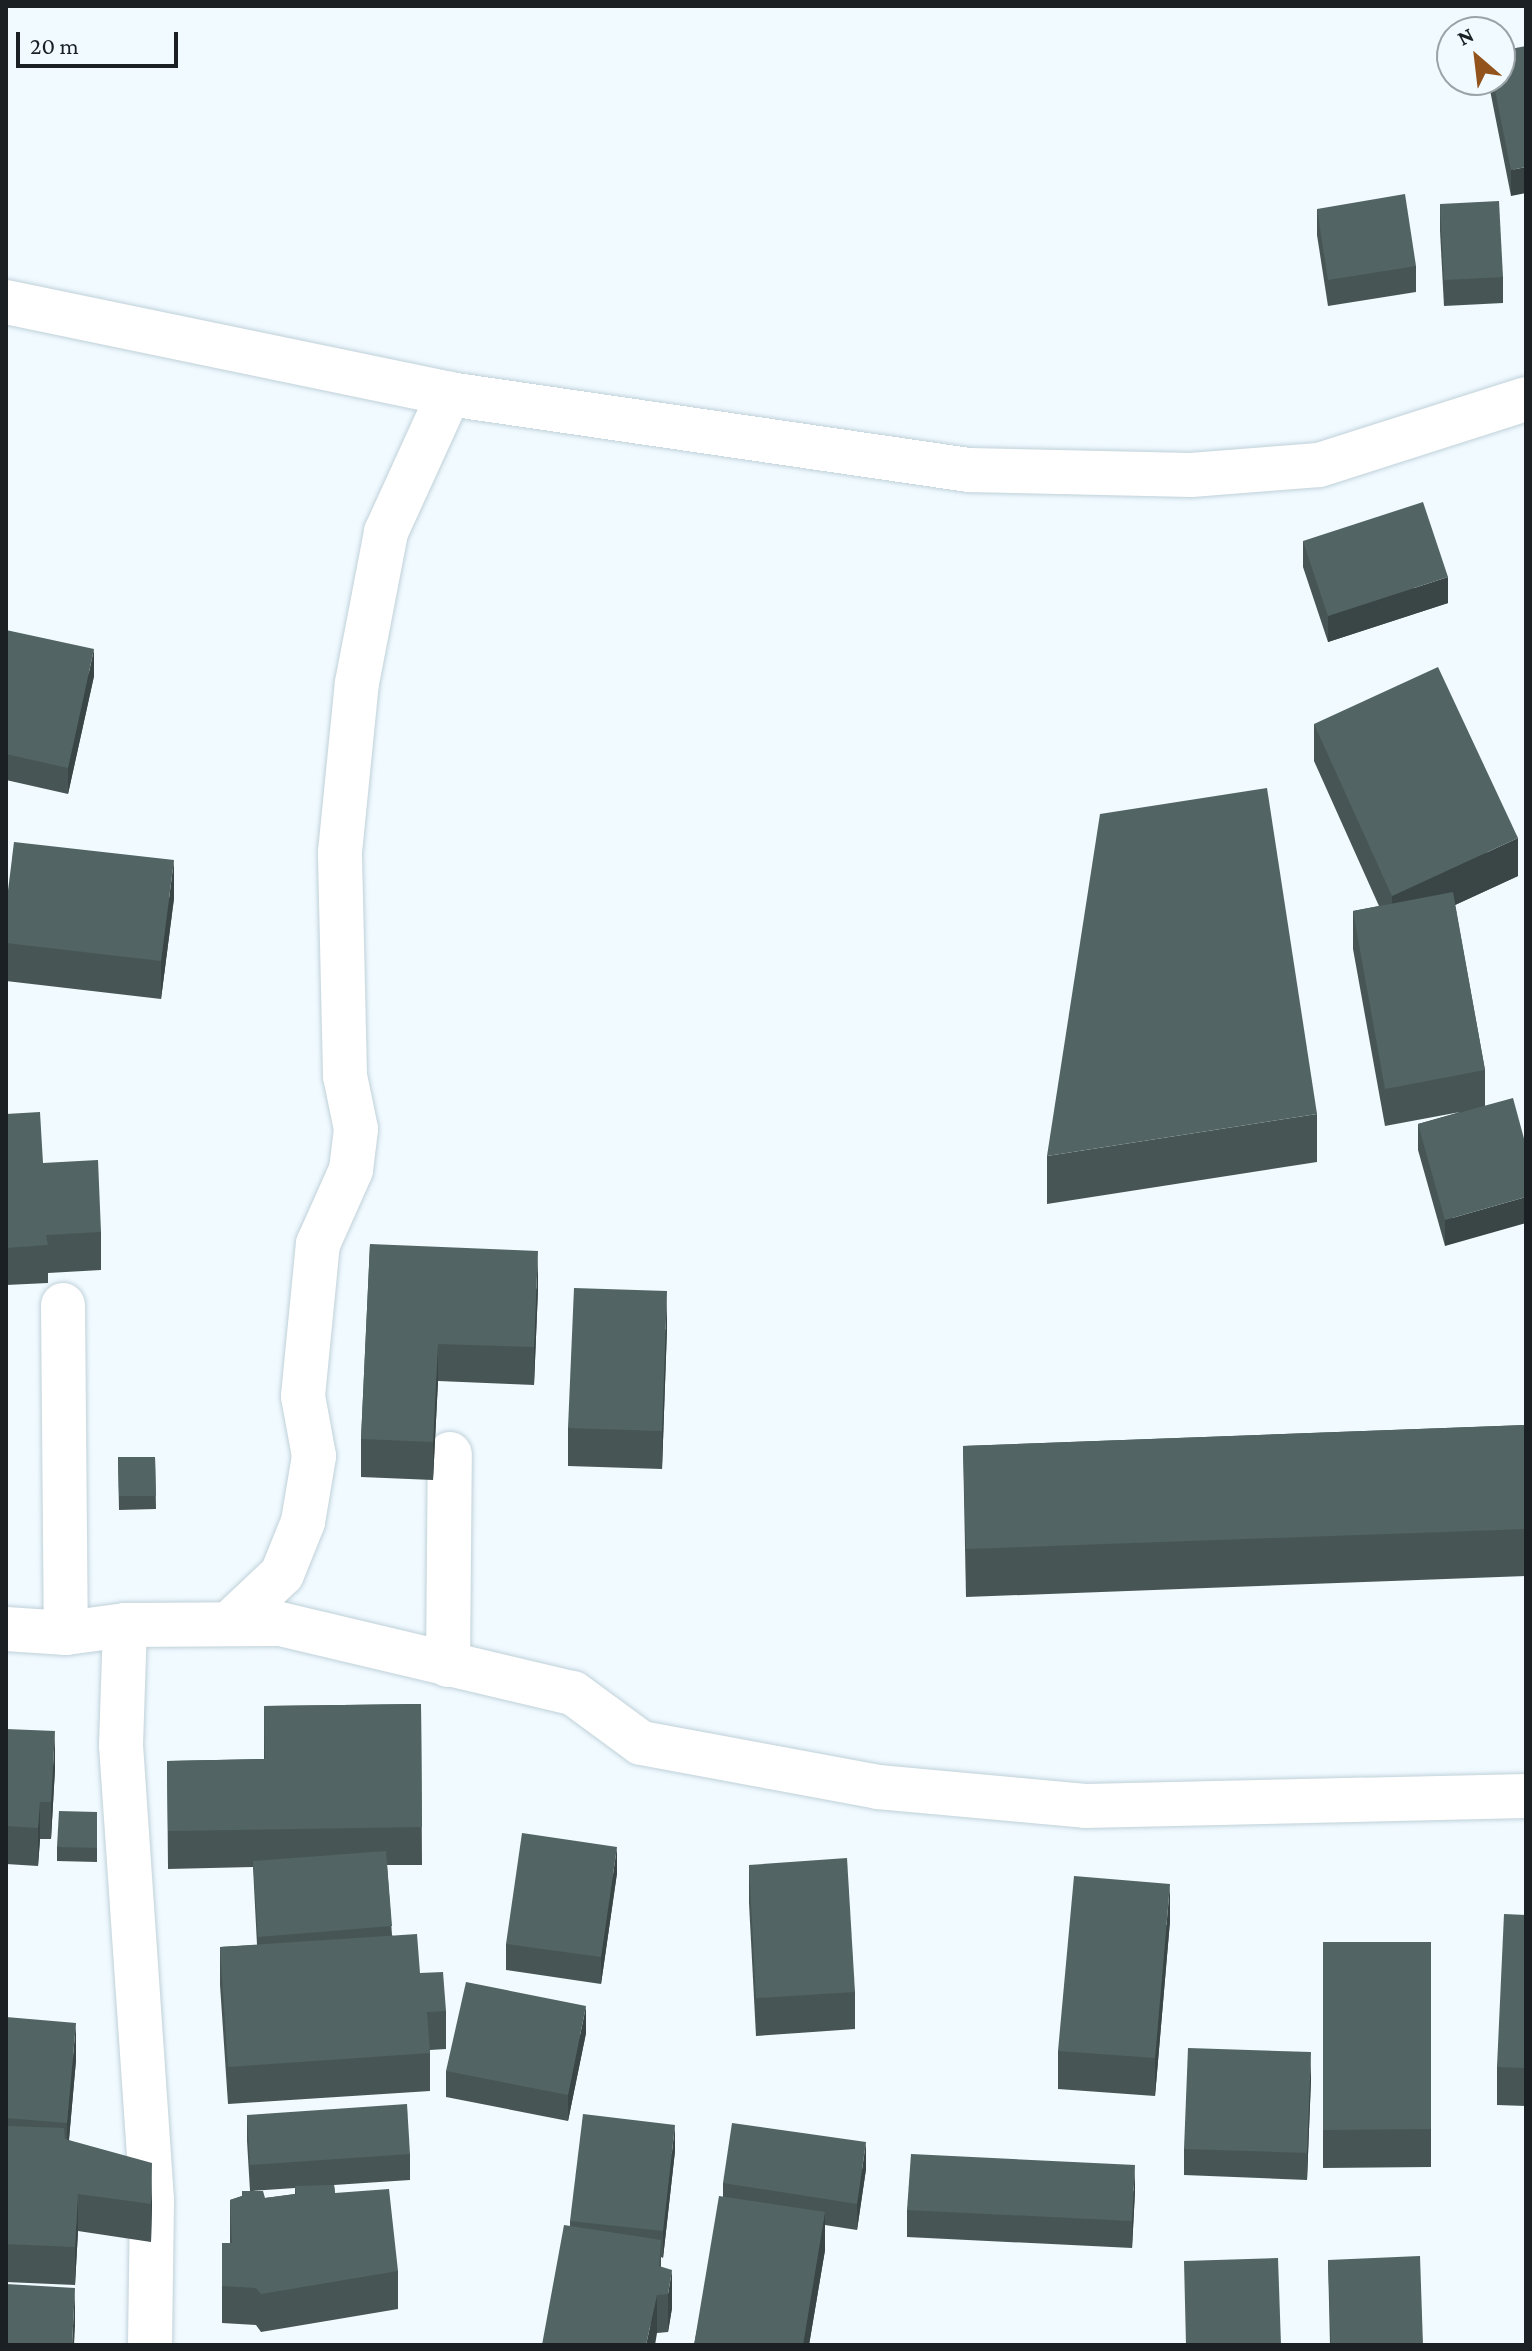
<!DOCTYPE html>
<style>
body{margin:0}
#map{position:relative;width:1532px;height:2351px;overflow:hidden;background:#f0faff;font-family:"Crimson Pro",serif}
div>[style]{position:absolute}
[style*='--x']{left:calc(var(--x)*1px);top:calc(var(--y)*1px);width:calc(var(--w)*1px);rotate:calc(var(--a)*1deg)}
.roads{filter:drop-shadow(0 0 2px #c0d1d9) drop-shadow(0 0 2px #c0d1d9)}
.street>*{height:44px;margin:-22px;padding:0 22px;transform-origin:22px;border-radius:22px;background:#fff}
.primary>*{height:44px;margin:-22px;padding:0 22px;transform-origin:22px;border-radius:22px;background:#fff}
.wall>*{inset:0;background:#475655}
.shaded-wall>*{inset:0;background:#394645}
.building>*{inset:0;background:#526463}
span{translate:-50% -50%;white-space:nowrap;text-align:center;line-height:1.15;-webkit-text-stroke:8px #f0faff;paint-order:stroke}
.frame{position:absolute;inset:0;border:8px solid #1a2023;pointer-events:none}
.north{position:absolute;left:1436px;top:16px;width:80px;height:80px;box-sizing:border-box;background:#f0faff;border:2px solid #9aa3a7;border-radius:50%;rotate:332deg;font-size:22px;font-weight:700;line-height:32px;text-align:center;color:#1a2023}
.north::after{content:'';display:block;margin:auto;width:28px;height:36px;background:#93531d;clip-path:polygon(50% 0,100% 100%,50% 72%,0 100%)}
.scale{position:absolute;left:16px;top:32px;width:162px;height:36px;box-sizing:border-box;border:4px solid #1a2023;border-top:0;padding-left:10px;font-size:24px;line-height:28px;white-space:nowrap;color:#1a2023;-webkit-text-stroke:6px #f0faff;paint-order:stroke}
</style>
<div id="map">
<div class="roads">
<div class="street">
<div style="--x:63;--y:1305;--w:328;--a:89.5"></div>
<div style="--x:231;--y:1622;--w:70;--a:-43.3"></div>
<div style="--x:282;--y:1574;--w:56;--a:-68"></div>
<div style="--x:303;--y:1522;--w:67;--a:-80.5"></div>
<div style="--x:314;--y:1456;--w:61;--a:-100.4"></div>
<div style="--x:303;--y:1396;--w:153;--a:-84.4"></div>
<div style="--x:318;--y:1244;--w:81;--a:-66"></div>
<div style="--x:351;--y:1170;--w:41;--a:-83"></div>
<div style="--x:356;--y:1129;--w:54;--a:-101.7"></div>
<div style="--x:345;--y:1076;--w:224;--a:-91.3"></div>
<div style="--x:340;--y:852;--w:170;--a:-84.3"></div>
<div style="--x:357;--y:683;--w:154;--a:-79.1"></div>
<div style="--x:386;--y:532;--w:152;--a:-65.5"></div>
<div style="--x:125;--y:1625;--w:120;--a:91.9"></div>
<div style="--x:121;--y:1745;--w:457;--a:86.1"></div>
<div style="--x:152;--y:2201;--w:144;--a:90.8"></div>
<div style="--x:6;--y:1629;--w:60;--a:3.8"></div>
<div style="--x:66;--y:1633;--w:60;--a:-7.7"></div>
<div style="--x:125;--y:1625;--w:155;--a:-0.4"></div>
<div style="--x:280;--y:1624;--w:301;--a:13.3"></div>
<div style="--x:573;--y:1693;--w:84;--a:36.3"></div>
<div style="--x:641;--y:1743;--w:241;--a:10.5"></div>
<div style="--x:878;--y:1787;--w:208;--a:5.2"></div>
<div style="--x:1085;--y:1806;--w:441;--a:-1.3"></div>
<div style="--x:448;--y:1665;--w:211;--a:-89.5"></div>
</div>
<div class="primary">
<div style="--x:6;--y:302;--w:452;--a:11.7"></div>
<div style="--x:449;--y:394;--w:526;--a:8.32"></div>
<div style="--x:969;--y:470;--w:222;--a:1.3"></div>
<div style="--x:1191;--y:475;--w:128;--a:-4.5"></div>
<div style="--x:1319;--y:465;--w:217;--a:-17.7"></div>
</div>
</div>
<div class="wall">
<div style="clip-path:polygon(1526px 46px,1511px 196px,1488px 80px,1500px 80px)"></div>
<div style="clip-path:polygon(1440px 204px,1503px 277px,1503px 303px,1444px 306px,1440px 231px)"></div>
<div style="clip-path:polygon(1317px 209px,1416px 266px,1416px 292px,1328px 306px,1317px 235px)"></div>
<div style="clip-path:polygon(1303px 541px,1448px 603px,1328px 642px,1303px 567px)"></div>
<div style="clip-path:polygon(6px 630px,94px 676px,68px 794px,6px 780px)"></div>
<div style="clip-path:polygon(1314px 724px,1518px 876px,1455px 905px,1485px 1070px,1485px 1106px,1445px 1246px,1418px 1150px,1418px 1124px,1460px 1112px,1385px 1126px,1353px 949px,1353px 911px,1379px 906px,1314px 761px)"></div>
<div style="clip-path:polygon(174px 898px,161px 999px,6px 981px,6px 907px)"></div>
<div style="clip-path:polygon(6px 1114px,43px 1163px,101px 1232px,101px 1270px,48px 1273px,48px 1283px,6px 1285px)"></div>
<div style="clip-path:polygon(1317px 1114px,1317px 1162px,1047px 1204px,1047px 1156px)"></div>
<div style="clip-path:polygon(370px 1244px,538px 1289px,534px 1385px,438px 1381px,433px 1480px,361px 1477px,361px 1439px)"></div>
<div style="clip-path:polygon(667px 1328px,662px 1469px,568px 1466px,568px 1428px)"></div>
<div style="clip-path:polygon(1526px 1425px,1526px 1576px,966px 1597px,963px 1446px)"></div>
<div style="clip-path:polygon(118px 1457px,155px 1457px,156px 1509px,119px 1510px)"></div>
<div style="clip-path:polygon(421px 1704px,422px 1865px,387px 1865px,392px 1935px,446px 2011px,446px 2049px,430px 2050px,430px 2091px,228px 2104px,220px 1985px,220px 1947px,257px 1945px,253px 1867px,168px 1869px,167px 1761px,264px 1759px,264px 1706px)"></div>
<div style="clip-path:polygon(6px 1729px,55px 1769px,51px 1839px,40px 1839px,38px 1866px,6px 1864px)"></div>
<div style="clip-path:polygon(97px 1812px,97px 1862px,57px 1861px,57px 1847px)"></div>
<div style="clip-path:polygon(749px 1865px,855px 1992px,855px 2029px,756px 2036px,749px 1903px)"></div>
<div style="clip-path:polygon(617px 1873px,601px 1984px,506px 1970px,506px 1944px)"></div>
<div style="clip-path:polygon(1526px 1915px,1526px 2106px,1497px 2105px,1497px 2067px)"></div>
<div style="clip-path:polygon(1170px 1921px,1155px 2096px,1058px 2089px,1058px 2051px)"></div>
<div style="clip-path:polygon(1323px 1942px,1431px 1942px,1431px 2167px,1323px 2168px)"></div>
<div style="clip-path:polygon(6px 2017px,76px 2060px,69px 2140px,152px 2201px,151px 2242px,78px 2231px,75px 2285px,6px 2282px)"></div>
<div style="clip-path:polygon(586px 2033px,568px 2121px,446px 2097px,446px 2071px)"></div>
<div style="clip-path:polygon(1311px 2079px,1307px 2180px,1184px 2175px,1184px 2149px)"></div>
<div style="clip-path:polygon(evenodd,247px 2115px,410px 2154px,410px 2180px,334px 2185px,335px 2193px,398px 2271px,398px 2309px,261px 2332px,256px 2325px,222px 2323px,222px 2243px,230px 2243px,230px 2200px,242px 2196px,250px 2191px,247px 2141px,247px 2115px,295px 2188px,295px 2194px,265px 2198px,252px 2191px,295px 2188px)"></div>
<div style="clip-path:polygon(675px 2151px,663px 2258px,661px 2257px,661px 2267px,672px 2308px,668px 2332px,657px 2333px,570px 2226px,570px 2221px)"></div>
<div style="clip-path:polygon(866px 2169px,857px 2230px,825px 2225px,825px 2250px,809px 2345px,694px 2345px,723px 2197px,723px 2183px)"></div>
<div style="clip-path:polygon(1135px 2191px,1132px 2248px,907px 2237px,907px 2210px)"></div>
<div style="clip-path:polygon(1328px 2260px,1423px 2345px,1330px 2345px)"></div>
</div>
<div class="shaded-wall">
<div style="clip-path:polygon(1526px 167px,1526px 193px,1511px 196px,1511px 170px)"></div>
<div style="clip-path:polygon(1448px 577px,1448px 603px,1328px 642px,1328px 616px)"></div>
<div style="clip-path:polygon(94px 649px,94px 676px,68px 794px,68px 768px)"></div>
<div style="clip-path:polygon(1518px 838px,1518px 876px,1392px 934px,1392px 896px)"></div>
<div style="clip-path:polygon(174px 860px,174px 898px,161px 999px,161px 961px)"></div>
<div style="clip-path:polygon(1526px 1197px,1526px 1223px,1445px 1246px,1445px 1220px)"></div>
<div style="clip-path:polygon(538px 1251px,538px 1289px,534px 1385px,534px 1347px)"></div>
<div style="clip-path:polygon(667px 1291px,667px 1328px,662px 1469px,662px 1431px)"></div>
<div style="clip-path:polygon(438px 1344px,438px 1381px,433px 1480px,433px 1442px)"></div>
<div style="clip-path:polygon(55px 1731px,55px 1769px,51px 1839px,51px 1802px)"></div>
<div style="clip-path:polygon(40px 1802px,40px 1839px,38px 1866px,38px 1828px)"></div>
<div style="clip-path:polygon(617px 1847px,617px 1873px,601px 1984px,601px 1957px)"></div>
<div style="clip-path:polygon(1170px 1884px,1170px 1921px,1155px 2096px,1155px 2058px)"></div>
<div style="clip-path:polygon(586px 2006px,586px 2033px,568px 2121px,568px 2095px)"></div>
<div style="clip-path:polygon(76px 2023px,76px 2060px,67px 2161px,67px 2123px)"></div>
<div style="clip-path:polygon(1311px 2052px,1311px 2079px,1307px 2180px,1307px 2153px)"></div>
<div style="clip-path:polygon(675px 2125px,675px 2151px,663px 2258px,663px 2231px)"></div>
<div style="clip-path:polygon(866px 2142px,866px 2169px,857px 2230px,857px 2204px)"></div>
<div style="clip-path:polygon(152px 2163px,152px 2201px,151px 2242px,151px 2204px)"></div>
<div style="clip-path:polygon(1135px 2165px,1135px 2191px,1132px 2248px,1132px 2221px)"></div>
<div style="clip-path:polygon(78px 2194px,78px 2231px,75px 2285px,75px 2247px)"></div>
<div style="clip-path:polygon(825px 2212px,825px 2250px,809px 2345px,803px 2345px)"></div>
<div style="clip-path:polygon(672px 2270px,672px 2308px,668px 2332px,668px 2294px)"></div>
<div style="clip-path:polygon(75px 2288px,75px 2326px,74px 2345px,72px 2345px)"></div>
<div style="clip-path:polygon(657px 2295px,657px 2333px,655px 2345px,646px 2345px)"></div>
</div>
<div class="building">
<div style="clip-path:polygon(1526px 46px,1526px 167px,1511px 170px,1493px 80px,1500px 80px,1500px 51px)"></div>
<div style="clip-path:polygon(1405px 194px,1416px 266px,1328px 280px,1317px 209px)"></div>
<div style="clip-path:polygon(1499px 201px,1503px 277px,1444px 280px,1440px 204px)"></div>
<div style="clip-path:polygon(1423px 502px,1448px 577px,1328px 616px,1303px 541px)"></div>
<div style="clip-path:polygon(6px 630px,94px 649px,68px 768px,6px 754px)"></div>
<div style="clip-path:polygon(1438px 667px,1518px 838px,1392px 896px,1314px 724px)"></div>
<div style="clip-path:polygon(1267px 788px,1317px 1114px,1047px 1156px,1100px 814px)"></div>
<div style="clip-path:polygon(14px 842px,174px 860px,161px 961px,6px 943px,6px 907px)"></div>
<div style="clip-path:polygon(1453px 892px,1485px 1070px,1385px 1089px,1353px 911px)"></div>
<div style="clip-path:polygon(1513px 1098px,1526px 1146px,1526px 1197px,1445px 1220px,1418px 1124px)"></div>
<div style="clip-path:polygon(40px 1112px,43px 1163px,98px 1160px,101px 1232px,46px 1235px,48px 1245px,6px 1248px,6px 1114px)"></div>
<div style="clip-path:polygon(370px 1244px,538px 1251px,534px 1347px,438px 1344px,433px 1442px,361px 1439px)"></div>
<div style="clip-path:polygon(574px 1288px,667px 1291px,662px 1431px,568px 1428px)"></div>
<div style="clip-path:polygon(1526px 1425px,1526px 1529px,966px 1549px,963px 1446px)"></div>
<div style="clip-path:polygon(118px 1457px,155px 1457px,156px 1496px,119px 1496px)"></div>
<div style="clip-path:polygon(421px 1704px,422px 1827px,168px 1831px,167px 1761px,265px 1759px,264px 1706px)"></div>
<div style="clip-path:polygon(6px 1729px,55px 1731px,51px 1802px,40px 1802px,38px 1828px,6px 1826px)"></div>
<div style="clip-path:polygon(59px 1811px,97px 1812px,97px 1848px,57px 1847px)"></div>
<div style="clip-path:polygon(522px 1833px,617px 1847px,601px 1957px,506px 1944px)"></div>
<div style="clip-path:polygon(386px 1851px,392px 1926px,258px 1937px,253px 1861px)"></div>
<div style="clip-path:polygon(847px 1858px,855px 1992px,756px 1998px,749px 1865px)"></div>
<div style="clip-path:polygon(1074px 1876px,1170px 1884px,1155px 2058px,1058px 2051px)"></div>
<div style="clip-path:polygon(1504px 1914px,1526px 1915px,1526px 2068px,1497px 2067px)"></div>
<div style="clip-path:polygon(417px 1934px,420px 1973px,443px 1972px,446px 2011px,427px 2012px,430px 2053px,228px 2067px,220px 1947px)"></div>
<div style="clip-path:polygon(1323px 1942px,1431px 1942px,1431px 2129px,1323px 2130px)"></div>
<div style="clip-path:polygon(466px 1982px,586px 2006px,568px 2095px,446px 2071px)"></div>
<div style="clip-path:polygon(6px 2017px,76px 2023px,67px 2123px,6px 2118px)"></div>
<div style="clip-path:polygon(1188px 2048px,1311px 2052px,1307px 2153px,1184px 2149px)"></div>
<div style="clip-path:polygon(407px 2104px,410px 2154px,250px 2165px,247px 2115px)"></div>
<div style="clip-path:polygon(583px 2114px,675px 2125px,663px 2231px,570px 2221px)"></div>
<div style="clip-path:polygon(732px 2123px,866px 2142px,857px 2204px,723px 2183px)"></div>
<div style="clip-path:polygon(6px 2126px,64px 2128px,65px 2139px,152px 2163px,151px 2204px,78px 2194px,75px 2247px,6px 2244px)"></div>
<div style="clip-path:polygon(911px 2154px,1135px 2165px,1132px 2221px,907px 2210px)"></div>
<div style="clip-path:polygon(334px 2185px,335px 2193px,389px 2189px,398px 2271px,261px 2294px,256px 2288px,222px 2286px,222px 2243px,232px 2243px,230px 2200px,242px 2196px,242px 2191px,263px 2191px,265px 2198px,296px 2194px,295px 2186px)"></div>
<div style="clip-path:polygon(719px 2196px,825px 2212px,803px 2345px,694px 2345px)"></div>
<div style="clip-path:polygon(564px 2225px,661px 2240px,659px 2266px,672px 2270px,668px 2294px,657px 2295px,646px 2345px,542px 2345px)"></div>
<div style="clip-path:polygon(1420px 2256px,1423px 2345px,1331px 2345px,1328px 2260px)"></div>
<div style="clip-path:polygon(1278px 2258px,1281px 2345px,1186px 2345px,1184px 2261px)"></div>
<div style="clip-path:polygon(6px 2284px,75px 2288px,72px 2345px,6px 2345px)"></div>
</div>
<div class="frame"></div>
<div class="north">N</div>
<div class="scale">20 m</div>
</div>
